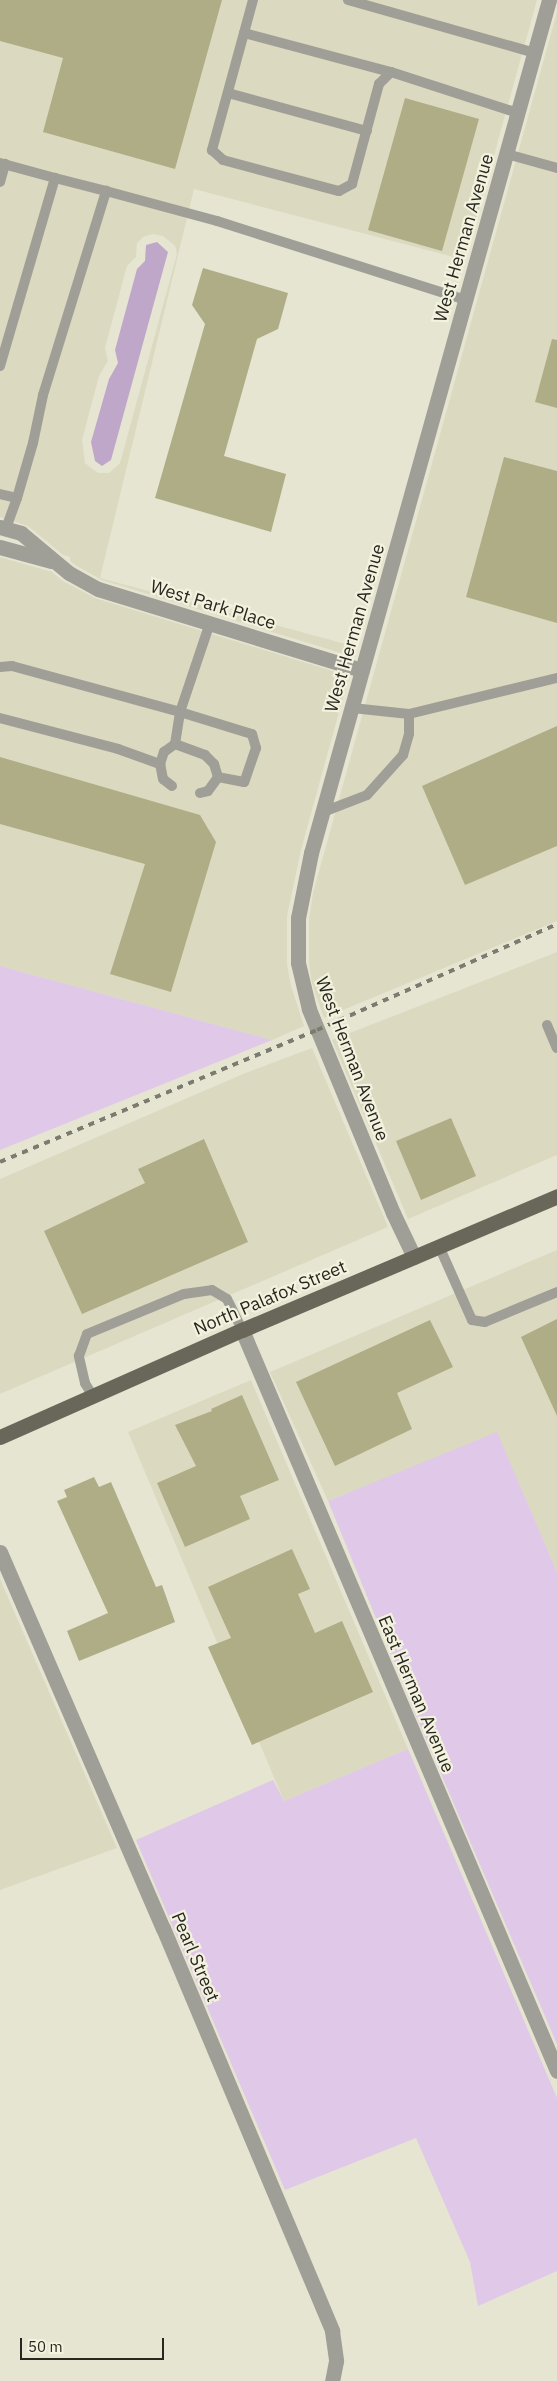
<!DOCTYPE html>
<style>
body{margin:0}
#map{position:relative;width:557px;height:2381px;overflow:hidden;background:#e6e5d2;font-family:"IBM Plex Sans",sans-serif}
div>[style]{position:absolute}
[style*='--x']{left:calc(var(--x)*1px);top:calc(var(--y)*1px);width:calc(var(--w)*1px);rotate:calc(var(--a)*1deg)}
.built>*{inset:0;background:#dbdac0}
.green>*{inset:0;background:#dfc8e8}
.water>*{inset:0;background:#bfa7c9}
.building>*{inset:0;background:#afad86}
.lane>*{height:10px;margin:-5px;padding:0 5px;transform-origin:5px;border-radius:5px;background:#a09f97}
.street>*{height:15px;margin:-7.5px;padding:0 7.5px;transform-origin:7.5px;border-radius:7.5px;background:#a09f97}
.primary>*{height:15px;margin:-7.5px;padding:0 7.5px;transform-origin:7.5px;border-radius:7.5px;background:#686759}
.rail>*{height:4px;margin-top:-2px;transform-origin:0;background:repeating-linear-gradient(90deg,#7c7b6f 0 6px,transparent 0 12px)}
span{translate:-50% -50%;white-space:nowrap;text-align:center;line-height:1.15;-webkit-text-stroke:4.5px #f3f2df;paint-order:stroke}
.street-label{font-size:18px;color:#27261f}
.scale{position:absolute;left:20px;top:2338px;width:144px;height:22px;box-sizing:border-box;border:2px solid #27261f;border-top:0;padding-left:6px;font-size:15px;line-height:18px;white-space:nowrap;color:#27261f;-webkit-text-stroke:4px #f3f2df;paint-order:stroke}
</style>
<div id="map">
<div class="built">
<div style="clip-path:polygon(evenodd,0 0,537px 0,465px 260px,194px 189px,100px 578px,357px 647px,354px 657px,102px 580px,75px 565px,70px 561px,70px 557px,63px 555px,28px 526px,0 517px,0 0,153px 234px,163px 236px,175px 246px,177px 254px,120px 463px,109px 473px,98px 473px,85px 463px,82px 440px,99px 376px,108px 361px,105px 348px,127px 266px,136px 257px,137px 243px,143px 237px,153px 234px)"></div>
<div style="clip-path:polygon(557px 12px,557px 921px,324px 1018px,312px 983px,309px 963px,309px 920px,313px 893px)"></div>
<div style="clip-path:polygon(0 557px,52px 572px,63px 581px,95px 598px,349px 676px,301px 850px,287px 916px,287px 964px,291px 986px,304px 1026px,272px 1040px,0 966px)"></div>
<div style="clip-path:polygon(557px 952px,557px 1155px,408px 1219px,332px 1040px)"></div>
<div style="clip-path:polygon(312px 1048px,388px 1227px,0 1394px,0 1179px,243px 1074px)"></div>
<div style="clip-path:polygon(557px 1250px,557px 1572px,497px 1433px,328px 1501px,270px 1372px)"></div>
<div style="clip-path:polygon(251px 1380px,408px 1749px,284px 1801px,128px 1432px)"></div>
<div style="clip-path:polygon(0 1579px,117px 1848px,0 1890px)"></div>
</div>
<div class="green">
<div style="clip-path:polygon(0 966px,272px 1040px,0 1150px)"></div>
<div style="clip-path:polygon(497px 1432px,557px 1572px,557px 2044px,414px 1711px,328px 1501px)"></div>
<div style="clip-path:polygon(408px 1749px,557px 2098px,557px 2271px,478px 2306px,470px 2262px,416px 2138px,285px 2190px,136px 1840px,273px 1780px,284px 1801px)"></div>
</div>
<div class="water">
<div style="clip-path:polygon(157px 242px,168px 252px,111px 460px,102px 466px,95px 461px,91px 442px,109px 379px,118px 363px,115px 350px,137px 269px,145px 261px,146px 245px)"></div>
</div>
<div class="building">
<div style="clip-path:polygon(0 0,222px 0,175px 169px,43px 132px,63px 58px,0 41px)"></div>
<div style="clip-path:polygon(405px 98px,479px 119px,442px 251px,368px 230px)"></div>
<div style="clip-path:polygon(203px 268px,288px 293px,278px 329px,257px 339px,224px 456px,286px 474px,271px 532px,155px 498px,205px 324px,192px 305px)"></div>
<div style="clip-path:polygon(552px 339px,557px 340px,557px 408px,535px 402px)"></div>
<div style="clip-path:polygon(504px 457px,557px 471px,557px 623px,466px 597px)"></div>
<div style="clip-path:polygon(557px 726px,557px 846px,465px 885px,422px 786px)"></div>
<div style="clip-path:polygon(0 757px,200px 815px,216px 842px,171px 992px,110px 974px,145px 864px,0 824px)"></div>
<div style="clip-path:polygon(451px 1118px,476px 1176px,421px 1200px,396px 1141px)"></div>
<div style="clip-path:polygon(204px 1139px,248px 1242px,82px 1314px,44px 1231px,145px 1183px,138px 1169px)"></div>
<div style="clip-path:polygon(557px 1319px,557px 1416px,521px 1337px)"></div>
<div style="clip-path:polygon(430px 1320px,453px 1367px,397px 1393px,412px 1429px,335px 1466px,296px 1382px)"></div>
<div style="clip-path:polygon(242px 1395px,279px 1480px,240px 1496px,250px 1519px,185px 1547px,157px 1483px,196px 1466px,175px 1425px,212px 1411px,211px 1409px)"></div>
<div style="clip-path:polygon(94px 1477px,99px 1487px,111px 1482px,156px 1587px,162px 1585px,175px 1622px,79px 1661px,67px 1631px,108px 1613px,57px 1501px,67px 1497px,64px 1490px)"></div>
<div style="clip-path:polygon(292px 1549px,310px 1589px,298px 1594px,315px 1633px,342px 1621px,373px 1692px,252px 1745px,208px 1647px,231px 1638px,208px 1587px)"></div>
</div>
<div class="lane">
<div style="--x:253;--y:0;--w:156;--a:105.3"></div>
<div style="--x:212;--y:150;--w:15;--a:42"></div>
<div style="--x:223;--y:160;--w:120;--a:15"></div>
<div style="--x:339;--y:191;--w:15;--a:-28"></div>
<div style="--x:352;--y:184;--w:104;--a:-74.9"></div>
<div style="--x:379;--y:84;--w:17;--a:-45"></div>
<div style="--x:391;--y:72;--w:133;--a:17.9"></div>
<div style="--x:348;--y:0;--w:194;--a:15.8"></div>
<div style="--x:244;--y:33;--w:152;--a:14.9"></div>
<div style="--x:228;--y:93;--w:144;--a:15.3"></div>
<div style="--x:507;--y:154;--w:52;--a:15.6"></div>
<div style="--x:0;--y:163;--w:57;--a:15.3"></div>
<div style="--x:0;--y:182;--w:19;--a:-74"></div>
<div style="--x:0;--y:366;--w:196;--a:-73.7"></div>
<div style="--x:55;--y:178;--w:53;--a:14.3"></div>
<div style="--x:0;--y:494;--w:17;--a:13"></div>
<div style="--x:17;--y:498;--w:33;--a:110"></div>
<div style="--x:17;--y:498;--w:57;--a:-73.8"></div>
<div style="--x:33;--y:443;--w:49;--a:-78.2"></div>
<div style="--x:43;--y:395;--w:214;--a:-72.8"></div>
<div style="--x:106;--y:191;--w:115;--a:15.1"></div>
<div style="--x:217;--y:221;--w:261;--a:17.6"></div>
<div style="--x:0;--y:667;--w:12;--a:-5"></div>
<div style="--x:12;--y:666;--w:174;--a:15.3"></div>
<div style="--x:180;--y:712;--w:94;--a:-71.4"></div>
<div style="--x:409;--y:714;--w:152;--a:-13.7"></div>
<div style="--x:0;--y:718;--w:122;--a:14.7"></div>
<div style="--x:118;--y:749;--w:45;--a:19.7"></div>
<div style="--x:175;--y:744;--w:32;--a:20"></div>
<div style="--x:205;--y:755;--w:13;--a:45"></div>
<div style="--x:214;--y:764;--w:14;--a:73"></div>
<div style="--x:172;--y:786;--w:11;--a:-142"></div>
<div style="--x:163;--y:779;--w:15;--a:-101"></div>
<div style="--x:160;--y:764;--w:13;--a:-72"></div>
<div style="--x:164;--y:752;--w:14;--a:-36"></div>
<div style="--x:175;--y:744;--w:32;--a:-81"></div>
<div style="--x:180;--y:712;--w:75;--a:17"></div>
<div style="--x:252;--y:734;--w:15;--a:74"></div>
<div style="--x:256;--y:748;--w:36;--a:109"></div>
<div style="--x:244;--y:782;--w:26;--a:-169"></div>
<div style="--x:200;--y:793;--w:8;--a:-14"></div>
<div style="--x:208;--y:791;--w:17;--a:-54"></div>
<div style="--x:323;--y:812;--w:47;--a:-21.1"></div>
<div style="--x:367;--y:795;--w:54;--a:-48"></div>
<div style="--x:403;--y:755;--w:22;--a:-74"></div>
<div style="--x:409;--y:734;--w:20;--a:-90"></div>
<div style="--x:409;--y:714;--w:57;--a:-174"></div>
<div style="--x:547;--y:1025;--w:25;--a:67"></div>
<div style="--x:439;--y:1246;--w:81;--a:66"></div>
<div style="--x:472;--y:1320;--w:13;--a:9"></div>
<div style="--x:485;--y:1322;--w:78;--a:-22.6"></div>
<div style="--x:93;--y:1396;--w:15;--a:-122"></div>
<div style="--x:85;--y:1383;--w:28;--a:-103"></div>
<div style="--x:79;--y:1356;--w:23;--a:-70"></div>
<div style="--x:87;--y:1334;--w:105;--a:-22.4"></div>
<div style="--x:184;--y:1294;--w:28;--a:-8"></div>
<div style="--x:212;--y:1290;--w:17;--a:31"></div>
<div style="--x:227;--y:1299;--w:34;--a:64"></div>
</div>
<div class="street">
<div style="--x:0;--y:527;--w:22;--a:16"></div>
<div style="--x:21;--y:533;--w:62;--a:39.8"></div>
<div style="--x:69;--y:573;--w:33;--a:29"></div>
<div style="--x:98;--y:589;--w:276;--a:17.1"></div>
<div style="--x:0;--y:547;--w:53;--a:15.4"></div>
<div style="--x:414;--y:1257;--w:49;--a:-115.5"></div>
<div style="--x:393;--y:1213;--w:221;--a:-112.4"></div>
<div style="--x:309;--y:1009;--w:47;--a:-103.4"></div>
<div style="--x:298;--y:963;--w:45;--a:-90"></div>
<div style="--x:298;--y:918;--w:66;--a:-78.7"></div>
<div style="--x:311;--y:853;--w:886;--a:-74.41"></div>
<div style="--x:242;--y:1330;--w:805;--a:66.97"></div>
<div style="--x:0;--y:1552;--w:410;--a:66.6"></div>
<div style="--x:163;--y:1928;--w:437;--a:67.2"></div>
<div style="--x:332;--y:2331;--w:30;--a:82"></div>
<div style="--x:336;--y:2361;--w:20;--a:101"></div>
</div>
<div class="primary">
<div style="--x:0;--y:1437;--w:265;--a:-23.9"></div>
<div style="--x:242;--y:1330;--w:342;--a:-23"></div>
</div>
<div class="rail">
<div style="--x:0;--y:1162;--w:343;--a:-22.6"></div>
<div style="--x:317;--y:1030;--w:262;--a:-23.8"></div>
</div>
<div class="street-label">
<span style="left:464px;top:238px;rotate:-74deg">West Herman Avenue</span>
<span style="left:213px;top:605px;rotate:17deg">West Park Place</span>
<span style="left:355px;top:628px;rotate:-74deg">West Herman Avenue</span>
<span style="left:352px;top:1059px;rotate:69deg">West Herman Avenue</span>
<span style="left:270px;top:1298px;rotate:-23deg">North Palafox Street</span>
<span style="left:416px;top:1694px;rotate:67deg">East Herman Avenue</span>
<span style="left:195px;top:1957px;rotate:67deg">Pearl Street</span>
</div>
<div class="scale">50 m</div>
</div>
